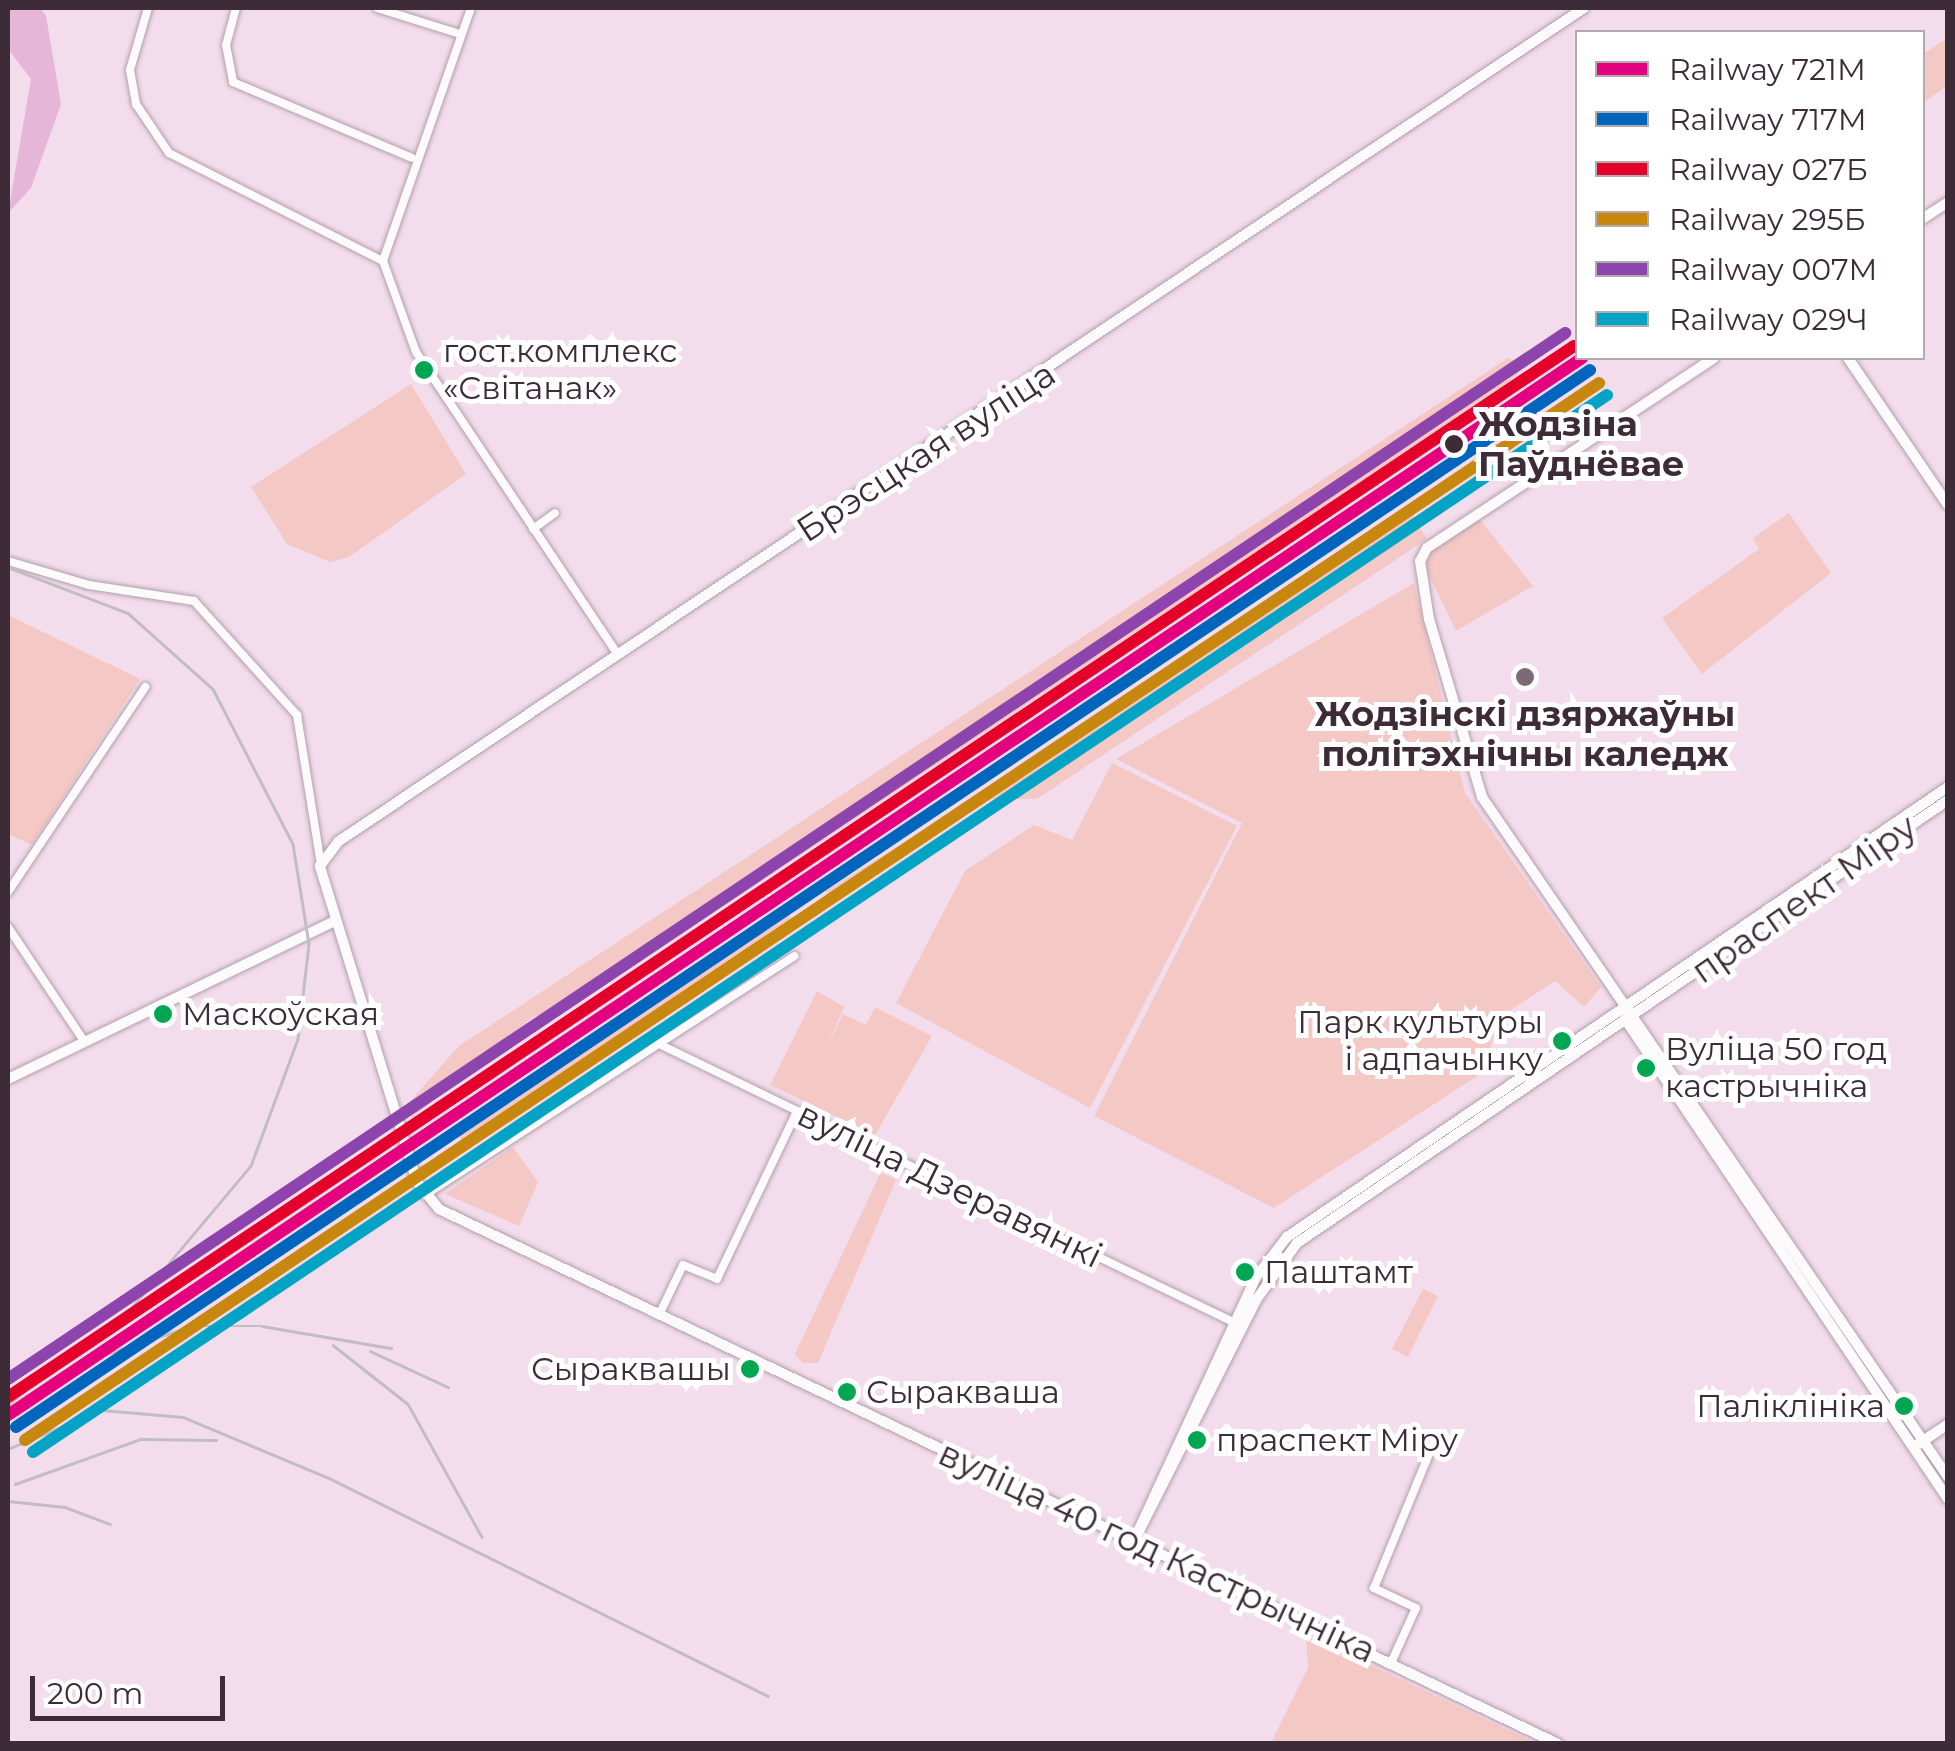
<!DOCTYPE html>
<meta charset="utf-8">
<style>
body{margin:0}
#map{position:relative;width:1955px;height:1751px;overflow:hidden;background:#f3ddec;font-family:Montserrat,sans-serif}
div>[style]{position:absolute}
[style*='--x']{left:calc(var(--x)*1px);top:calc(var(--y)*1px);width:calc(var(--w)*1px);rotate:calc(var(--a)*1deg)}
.green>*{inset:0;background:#f4c8c4}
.water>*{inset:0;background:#e6b6d9}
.roads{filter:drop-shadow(0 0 2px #b29fac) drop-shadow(0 0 2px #b29fac)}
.minor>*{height:8px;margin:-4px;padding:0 4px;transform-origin:4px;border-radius:4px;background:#fdfafc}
.major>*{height:10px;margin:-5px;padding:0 5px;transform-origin:5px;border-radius:5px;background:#fdfafc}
.rail>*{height:2.5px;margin:-1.25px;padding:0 1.25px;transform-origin:1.25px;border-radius:1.25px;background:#c2bdc1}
.rail-1>*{height:12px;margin:-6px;padding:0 6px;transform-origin:6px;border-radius:6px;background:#e5007d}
.rail-2>*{height:12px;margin:-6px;padding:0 6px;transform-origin:6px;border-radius:6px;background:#0065bd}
.rail-3>*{height:12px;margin:-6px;padding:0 6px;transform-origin:6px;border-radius:6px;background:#e4002b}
.rail-4>*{height:12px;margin:-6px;padding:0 6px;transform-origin:6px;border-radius:6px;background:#c8870e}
.rail-5>*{height:12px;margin:-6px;padding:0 6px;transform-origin:6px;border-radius:6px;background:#8e44ad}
.rail-6>*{height:12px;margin:-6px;padding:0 6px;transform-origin:6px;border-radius:6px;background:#03a3c6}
.dots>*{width:28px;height:28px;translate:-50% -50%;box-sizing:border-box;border:5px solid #fff;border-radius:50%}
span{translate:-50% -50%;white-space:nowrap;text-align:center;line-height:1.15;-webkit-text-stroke:10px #fff;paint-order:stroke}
.bus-label{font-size:32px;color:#3d2b38}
.left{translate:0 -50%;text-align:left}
.right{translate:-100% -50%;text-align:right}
.stop-label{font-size:35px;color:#3d2b38;font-weight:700}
.street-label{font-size:35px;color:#3d2b38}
.poi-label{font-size:35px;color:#3d2b38;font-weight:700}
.frame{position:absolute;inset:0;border:10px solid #3d2b38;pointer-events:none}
.legend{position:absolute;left:1575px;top:30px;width:350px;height:330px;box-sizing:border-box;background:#fff;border:2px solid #b1aaaf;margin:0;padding:12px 18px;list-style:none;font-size:30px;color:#3d2b38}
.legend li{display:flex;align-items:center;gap:20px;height:50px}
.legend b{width:50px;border:2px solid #b1aaaf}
.scale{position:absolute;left:30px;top:1676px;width:195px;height:45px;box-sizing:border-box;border:5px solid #3d2b38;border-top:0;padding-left:12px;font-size:30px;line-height:35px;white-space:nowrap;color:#3d2b38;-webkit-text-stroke:8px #fff;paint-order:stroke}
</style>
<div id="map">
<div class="green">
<div style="clip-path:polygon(1947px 38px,1947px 86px,1923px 103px,1923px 54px)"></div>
<div style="clip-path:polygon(1508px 358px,1528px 365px,1495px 394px,578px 1003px,533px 1017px,412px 1118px,406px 1106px,459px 1046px)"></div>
<div style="clip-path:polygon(411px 384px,466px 474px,349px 557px,330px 562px,287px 544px,251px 487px)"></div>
<div style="clip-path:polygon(1407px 507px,1427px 539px,1037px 799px,992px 799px,827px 899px,826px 891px,1148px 690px)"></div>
<div style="clip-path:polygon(1789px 513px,1831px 573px,1702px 674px,1662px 618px,1759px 549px,1753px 538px)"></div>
<div style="clip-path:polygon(1478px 517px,1533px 586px,1456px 631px,1425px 567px,1431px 549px)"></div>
<div style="clip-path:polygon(1414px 583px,1465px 793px,1601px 987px,1584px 1007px,1555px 981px,1500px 1017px,1482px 1073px,1274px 1208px,1094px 1116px,1242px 823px,1116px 759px)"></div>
<div style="clip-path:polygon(8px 615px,140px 679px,32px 845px,8px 834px)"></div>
<div style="clip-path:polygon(1112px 763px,1237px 826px,1090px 1108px,896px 1003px,965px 871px,1034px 825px,1072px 840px)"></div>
<div style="clip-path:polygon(788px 909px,791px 924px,464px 1148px,458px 1133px)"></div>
<div style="clip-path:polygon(817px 991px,844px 1007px,826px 1049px,843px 1014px,866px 1025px,875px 1007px,932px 1036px,875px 1135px,770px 1085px)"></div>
<div style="clip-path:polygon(513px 1147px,538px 1182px,519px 1226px,445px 1194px)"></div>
<div style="clip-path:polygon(881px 1172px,896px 1180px,818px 1363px,803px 1363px,795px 1354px)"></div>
<div style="clip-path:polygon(1423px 1289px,1438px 1296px,1408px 1357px,1392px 1349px)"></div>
<div style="clip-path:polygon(1306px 1635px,1535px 1743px,1271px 1743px,1308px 1668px)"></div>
</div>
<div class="water">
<div style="clip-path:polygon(8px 8px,40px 8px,46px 16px,61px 104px,31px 188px,8px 213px,31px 79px,8px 49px)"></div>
</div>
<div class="roads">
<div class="minor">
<div style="--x:148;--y:8;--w:65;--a:106.2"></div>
<div style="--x:130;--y:70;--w:35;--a:80"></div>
<div style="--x:136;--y:104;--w:59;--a:56"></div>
<div style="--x:169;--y:153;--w:240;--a:26.8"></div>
<div style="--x:236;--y:8;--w:38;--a:105"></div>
<div style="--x:226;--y:45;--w:38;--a:79"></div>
<div style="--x:233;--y:82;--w:194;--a:23"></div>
<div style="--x:377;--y:8;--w:87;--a:17.4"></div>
<div style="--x:471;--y:8;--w:268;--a:109.2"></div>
<div style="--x:383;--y:261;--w:97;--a:70.1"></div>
<div style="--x:416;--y:352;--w:364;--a:56.3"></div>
<div style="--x:533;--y:529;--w:27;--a:-36"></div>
<div style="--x:8;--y:561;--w:84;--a:16.5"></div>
<div style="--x:89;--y:585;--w:106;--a:8.7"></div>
<div style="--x:194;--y:601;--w:154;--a:47.9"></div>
<div style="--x:297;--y:715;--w:146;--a:80.9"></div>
<div style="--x:8;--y:892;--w:247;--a:-56.2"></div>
<div style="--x:8;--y:927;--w:137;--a:56.3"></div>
<div style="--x:659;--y:1044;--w:640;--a:25.84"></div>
<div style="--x:425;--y:1195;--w:440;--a:-32.9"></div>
<div style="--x:660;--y:1313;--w:53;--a:-64.4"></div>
<div style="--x:683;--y:1265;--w:37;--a:22"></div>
<div style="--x:717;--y:1279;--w:186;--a:-64.5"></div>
<div style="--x:1391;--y:1663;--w:60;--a:-65.6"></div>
<div style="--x:1416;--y:1608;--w:47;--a:-154.5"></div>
<div style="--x:1374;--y:1588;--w:156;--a:-67.7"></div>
</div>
<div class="major">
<div style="--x:1922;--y:219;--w:31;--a:-33"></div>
<div style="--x:1714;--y:358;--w:344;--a:146.5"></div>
<div style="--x:1427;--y:548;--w:15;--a:118"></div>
<div style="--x:1420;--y:561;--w:59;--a:81.2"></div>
<div style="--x:1429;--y:619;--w:186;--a:73.4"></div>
<div style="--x:1482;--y:797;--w:824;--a:55.58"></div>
<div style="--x:1848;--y:358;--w:178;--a:55.8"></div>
<div style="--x:1625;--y:1019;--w:579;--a:56.06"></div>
<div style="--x:8;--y:1079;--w:363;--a:-25.8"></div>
<div style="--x:1917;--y:1445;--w:37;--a:-34"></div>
<div style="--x:1135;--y:1539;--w:268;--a:-63.1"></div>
<div style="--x:1256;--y:1300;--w:70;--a:-54.3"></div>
<div style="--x:1297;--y:1243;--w:787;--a:-34.23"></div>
<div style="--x:1134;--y:1540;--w:290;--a:-65.1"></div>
<div style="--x:1256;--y:1277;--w:51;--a:-52.2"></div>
<div style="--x:1287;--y:1237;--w:800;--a:-34.25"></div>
<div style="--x:1558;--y:1744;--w:1240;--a:-154.45"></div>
<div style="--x:439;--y:1209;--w:35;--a:-129"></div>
<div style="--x:417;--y:1182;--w:331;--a:-107.1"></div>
<div style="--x:320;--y:866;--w:31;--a:-53"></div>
<div style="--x:339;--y:841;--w:1498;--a:-33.79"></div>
</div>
</div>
<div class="rail">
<div style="--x:8;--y:567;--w:129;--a:21"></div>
<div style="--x:128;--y:613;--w:114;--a:41.8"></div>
<div style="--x:213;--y:689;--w:174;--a:62.7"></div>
<div style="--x:293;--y:844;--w:101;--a:80.9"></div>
<div style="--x:309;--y:944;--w:96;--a:96.6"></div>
<div style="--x:298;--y:1039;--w:135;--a:110.3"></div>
<div style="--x:251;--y:1166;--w:185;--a:130"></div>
<div style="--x:132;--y:1308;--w:157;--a:142"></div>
<div style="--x:333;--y:1345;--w:95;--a:38.2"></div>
<div style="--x:408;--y:1404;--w:152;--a:60.9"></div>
<div style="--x:370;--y:1351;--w:86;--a:24.8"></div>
<div style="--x:18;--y:1414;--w:107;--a:-34.3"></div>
<div style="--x:106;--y:1354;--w:90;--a:-18"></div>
<div style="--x:192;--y:1326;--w:70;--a:0"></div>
<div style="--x:262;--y:1326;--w:131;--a:9.7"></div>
<div style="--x:8;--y:1449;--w:102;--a:-22.5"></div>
<div style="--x:102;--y:1410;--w:81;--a:4.9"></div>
<div style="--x:183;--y:1417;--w:158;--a:22.7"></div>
<div style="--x:329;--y:1478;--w:490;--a:26.4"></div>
<div style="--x:15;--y:1484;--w:134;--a:-19.7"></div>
<div style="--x:141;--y:1439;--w:75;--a:0.8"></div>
<div style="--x:8;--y:1501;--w:57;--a:6"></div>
<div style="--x:65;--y:1507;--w:48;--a:20.7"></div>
</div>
<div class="rail-1">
<div style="--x:8;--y:1415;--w:1896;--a:-33.88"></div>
</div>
<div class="rail-2">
<div style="--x:16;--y:1427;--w:1896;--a:-33.88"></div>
</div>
<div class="rail-3">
<div style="--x:8;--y:1397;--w:1886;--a:-33.87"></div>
</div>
<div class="rail-4">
<div style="--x:25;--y:1440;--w:1896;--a:-33.88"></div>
</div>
<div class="rail-5">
<div style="--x:8;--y:1379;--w:1876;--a:-33.89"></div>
</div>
<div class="rail-6">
<div style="--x:33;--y:1452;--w:1896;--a:-33.88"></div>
</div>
<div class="dots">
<div style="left:424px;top:370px;background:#00a651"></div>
<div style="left:1454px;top:444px;background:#3d2b38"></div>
<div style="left:1525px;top:677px;background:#7d6977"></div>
<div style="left:163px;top:1014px;background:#00a651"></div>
<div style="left:1562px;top:1041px;background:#00a651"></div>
<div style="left:1646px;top:1068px;background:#00a651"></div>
<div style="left:1245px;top:1272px;background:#00a651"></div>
<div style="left:750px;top:1369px;background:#00a651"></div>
<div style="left:847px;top:1392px;background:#00a651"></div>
<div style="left:1904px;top:1406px;background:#00a651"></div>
<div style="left:1197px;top:1440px;background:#00a651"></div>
</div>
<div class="bus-label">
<span class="left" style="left:443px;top:370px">гост.комплекс<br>«Світанак»</span>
<span class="left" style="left:182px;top:1014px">Маскоўская</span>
<span class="right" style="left:1543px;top:1041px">Парк культуры<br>і адпачынку</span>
<span class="left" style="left:1665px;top:1068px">Вуліца 50 год<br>кастрычніка</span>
<span class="left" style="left:1264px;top:1272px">Паштамт</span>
<span class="right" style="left:731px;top:1369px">Сыраквашы</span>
<span class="left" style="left:866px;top:1392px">Сыракваша</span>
<span class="right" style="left:1885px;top:1406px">Паліклініка</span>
<span class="left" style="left:1216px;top:1440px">праспект Міру</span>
</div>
<div class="stop-label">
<span class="left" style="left:1478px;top:444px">Жодзіна<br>Паўднёвае</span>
</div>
<div class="street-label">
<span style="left:926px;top:452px;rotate:-33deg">Брэсцкая вуліца</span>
<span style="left:1804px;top:899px;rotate:-35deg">праспект Міру</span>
<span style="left:950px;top:1185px;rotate:26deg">вуліца Дзеравянкі</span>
<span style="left:1157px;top:1552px;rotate:25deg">вуліца 40 год Кастрычніка</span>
</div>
<div class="poi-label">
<span style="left:1525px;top:734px">Жодзінскі дзяржаўны<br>політэхнічны каледж</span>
</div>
<div class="frame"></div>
<ul class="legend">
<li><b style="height:12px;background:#e5007d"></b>Railway 721М</li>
<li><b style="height:12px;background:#0065bd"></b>Railway 717М</li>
<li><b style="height:12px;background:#e4002b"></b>Railway 027Б</li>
<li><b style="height:12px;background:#c8870e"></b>Railway 295Б</li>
<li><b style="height:12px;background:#8e44ad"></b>Railway 007М</li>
<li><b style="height:12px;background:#03a3c6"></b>Railway 029Ч</li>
</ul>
<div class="scale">200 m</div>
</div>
